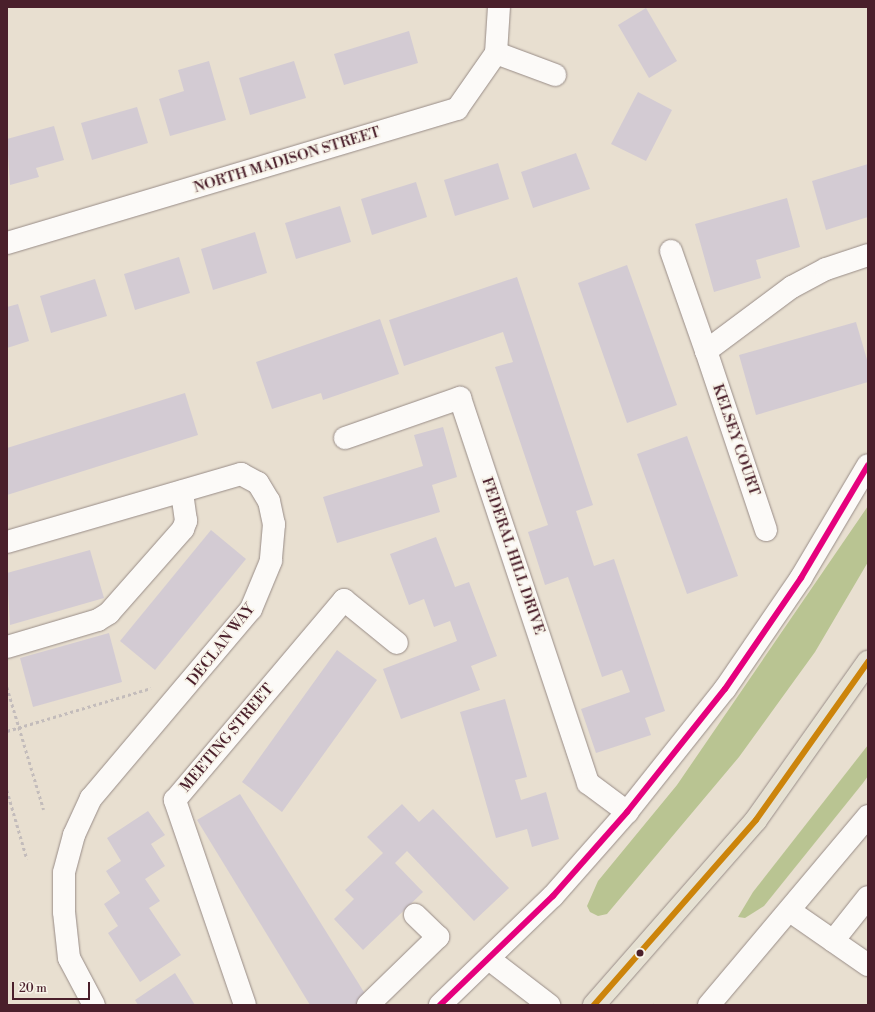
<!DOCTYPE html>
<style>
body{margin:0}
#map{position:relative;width:875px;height:1012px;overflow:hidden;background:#e8dfd0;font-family:"Libre Bodoni",serif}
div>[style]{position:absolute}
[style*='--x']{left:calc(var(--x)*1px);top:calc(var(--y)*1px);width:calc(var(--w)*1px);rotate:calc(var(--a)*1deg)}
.forest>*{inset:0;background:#b9c492}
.building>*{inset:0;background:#d3cbd3}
.path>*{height:2.5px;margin-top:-1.25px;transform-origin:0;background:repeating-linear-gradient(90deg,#c3bcbb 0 3px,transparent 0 6px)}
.roads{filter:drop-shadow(0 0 1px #988c87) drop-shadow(0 0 1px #988c87)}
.minor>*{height:22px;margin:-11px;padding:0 11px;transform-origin:11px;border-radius:11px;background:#fcfaf8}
.highway>*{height:22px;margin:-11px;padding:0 11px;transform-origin:11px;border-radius:11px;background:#e6e1d3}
.bus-1>*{height:6px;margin:-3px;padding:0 3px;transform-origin:3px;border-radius:3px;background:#e5007d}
.bus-2>*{height:6px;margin:-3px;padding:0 3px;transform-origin:3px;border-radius:3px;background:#cc840b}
.dots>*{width:11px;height:11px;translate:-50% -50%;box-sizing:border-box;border:2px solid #f7f3e8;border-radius:50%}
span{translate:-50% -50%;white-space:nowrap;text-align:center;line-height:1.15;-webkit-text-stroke:3px #f7f3e8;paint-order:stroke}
.street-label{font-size:15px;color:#4a1f2b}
.frame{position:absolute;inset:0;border:8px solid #4a1f2b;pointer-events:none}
.scale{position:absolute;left:12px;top:982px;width:78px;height:18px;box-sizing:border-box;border:2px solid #4a1f2b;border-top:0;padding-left:5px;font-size:12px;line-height:14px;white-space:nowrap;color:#4a1f2b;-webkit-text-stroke:3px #f7f3e8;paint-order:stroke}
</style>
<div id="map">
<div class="forest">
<div style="clip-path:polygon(868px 506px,868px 562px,815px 652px,739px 757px,607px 914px,598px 916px,590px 912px,587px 906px,598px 881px,677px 785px)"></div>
<div style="clip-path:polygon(868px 745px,868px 776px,863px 783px,764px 906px,745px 918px,738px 917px,753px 892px)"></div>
</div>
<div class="building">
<div style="clip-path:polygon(646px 8px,677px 61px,649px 78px,618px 25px)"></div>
<div style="clip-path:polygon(409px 31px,418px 63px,344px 85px,334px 54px)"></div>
<div style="clip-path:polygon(209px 61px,226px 120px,170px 136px,159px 99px,184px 91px,178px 70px)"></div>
<div style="clip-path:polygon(294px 61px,306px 98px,250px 115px,239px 78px)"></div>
<div style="clip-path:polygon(638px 92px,672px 110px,646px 161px,611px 144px)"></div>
<div style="clip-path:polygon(137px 107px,148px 143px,92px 160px,81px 123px)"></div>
<div style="clip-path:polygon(54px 126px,64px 160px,36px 168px,39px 177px,10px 185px,7px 139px)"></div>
<div style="clip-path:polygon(576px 153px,590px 189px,533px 208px,521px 172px)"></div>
<div style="clip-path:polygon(498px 163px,509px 199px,455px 216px,444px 180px)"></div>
<div style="clip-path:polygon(868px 164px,868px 217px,826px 230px,812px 181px)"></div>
<div style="clip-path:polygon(416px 182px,427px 217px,372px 235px,361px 199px)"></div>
<div style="clip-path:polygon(787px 198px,800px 247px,756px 260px,761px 278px,714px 292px,695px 224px)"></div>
<div style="clip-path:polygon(340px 206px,351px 242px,296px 259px,285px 223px)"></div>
<div style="clip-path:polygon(255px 232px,267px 273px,213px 290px,201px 249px)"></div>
<div style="clip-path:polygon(179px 257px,190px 293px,135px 310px,124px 274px)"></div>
<div style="clip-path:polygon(627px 265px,677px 405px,627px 423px,578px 283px)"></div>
<div style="clip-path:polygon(517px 277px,593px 505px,576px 511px,594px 566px,614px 559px,665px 711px,645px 718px,651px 735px,596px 753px,581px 709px,630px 692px,622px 670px,602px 677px,568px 577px,545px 585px,528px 532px,548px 525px,495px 367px,513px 362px,503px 332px,404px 366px,389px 320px)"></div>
<div style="clip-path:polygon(95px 279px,107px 316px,51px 333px,40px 296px)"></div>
<div style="clip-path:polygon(18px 304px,29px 341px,7px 348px,7px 307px)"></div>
<div style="clip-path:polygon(380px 319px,399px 374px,323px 400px,321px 393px,272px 409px,256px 362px)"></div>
<div style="clip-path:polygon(856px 322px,868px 363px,868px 382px,756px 415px,739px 355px)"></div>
<div style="clip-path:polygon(185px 393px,198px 435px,7px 495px,7px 448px)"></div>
<div style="clip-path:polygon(443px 427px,457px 477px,432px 485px,440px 512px,337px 543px,323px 497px,423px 466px,414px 435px)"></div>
<div style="clip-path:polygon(687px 436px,738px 576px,687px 594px,637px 454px)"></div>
<div style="clip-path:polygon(211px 530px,246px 559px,155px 670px,120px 641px)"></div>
<div style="clip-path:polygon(436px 537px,455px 587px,469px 582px,497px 656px,471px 666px,480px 690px,401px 719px,383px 669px,457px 641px,450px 621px,434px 627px,424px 599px,409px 605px,390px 554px)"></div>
<div style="clip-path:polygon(90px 550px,104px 598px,10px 625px,7px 573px)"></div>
<div style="clip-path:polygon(109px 633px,122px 682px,33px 707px,20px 658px)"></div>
<div style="clip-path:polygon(337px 650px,377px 680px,282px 812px,242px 782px)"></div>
<div style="clip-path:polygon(505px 699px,527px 777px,515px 780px,521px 800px,546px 792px,559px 839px,532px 847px,527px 829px,496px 838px,460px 712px)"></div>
<div style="clip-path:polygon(240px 794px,367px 997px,355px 1005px,310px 1005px,197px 820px)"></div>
<div style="clip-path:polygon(402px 804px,419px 822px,433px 809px,509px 888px,474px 921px,407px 851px,395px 863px,423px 892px,363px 950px,334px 919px,354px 899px,345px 890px,383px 853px,367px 837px)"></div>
<div style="clip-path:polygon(148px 811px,165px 835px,151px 844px,165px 866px,145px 879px,160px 901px,149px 908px,181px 955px,140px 982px,108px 933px,118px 926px,104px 904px,120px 893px,106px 871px,121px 861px,107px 838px)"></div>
<div style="clip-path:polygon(175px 973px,195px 1005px,138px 1005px,135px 1000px)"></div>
</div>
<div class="path">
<div style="--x:7;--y:687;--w:128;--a:73.3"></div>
<div style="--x:7;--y:731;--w:150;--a:-16.6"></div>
<div style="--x:7;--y:790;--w:72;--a:73.8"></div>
<div style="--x:652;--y:1004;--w:1;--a:45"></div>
</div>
<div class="roads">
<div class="minor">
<div style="--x:496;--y:53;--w:63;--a:20.4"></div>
<div style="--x:7;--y:243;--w:470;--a:-16.6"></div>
<div style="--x:457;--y:109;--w:68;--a:-55.1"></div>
<div style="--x:496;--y:53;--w:46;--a:-86.3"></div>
<div style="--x:671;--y:251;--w:106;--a:70.7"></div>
<div style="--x:345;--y:438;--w:122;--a:-19.2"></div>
<div style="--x:460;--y:398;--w:406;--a:71.6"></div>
<div style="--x:588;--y:783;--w:49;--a:36.6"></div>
<div style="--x:766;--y:530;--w:189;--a:-108.5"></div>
<div style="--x:706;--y:351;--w:107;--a:-36.7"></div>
<div style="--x:792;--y:287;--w:38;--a:-28"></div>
<div style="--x:826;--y:269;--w:44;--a:-18.4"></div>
<div style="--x:7;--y:542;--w:244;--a:-16.2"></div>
<div style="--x:241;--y:474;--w:19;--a:28"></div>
<div style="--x:258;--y:483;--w:21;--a:59"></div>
<div style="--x:269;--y:501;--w:24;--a:78"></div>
<div style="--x:274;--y:524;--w:37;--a:95"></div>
<div style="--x:271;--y:561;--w:52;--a:112.6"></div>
<div style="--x:251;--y:609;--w:248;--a:130.2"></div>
<div style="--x:91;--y:798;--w:41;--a:114.7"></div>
<div style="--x:74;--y:835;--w:39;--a:105"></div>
<div style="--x:64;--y:873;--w:39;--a:90"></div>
<div style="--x:64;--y:912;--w:46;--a:83.8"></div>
<div style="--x:69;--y:958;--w:53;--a:62"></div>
<div style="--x:7;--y:647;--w:95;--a:-16.5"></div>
<div style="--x:98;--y:620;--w:13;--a:-32"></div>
<div style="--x:109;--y:613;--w:112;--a:-48.6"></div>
<div style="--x:183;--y:529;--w:9;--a:-69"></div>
<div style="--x:186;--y:521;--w:30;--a:-98"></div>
<div style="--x:790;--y:911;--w:95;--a:34.7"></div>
<div style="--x:833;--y:941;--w:56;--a:-51.5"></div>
<div style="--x:489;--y:959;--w:76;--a:37.5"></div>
<div style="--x:245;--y:1005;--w:217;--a:-108.9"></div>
<div style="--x:175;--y:800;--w:262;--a:-49.8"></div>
<div style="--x:344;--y:600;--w:68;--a:39.1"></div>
<div style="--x:368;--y:1005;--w:98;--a:-44.2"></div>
<div style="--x:438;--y:937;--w:32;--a:-136"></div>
<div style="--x:440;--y:1005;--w:157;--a:-44"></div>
<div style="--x:553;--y:896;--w:112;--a:-48.6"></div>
<div style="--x:627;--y:812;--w:157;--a:-51.5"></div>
<div style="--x:725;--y:689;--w:135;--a:-55.6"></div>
<div style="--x:801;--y:578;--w:131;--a:-59.3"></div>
<div style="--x:709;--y:1005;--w:247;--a:-49.9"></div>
</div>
<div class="highway">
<div style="--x:594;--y:1005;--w:246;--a:-48.8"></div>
<div style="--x:756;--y:820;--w:194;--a:-54.7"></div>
</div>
</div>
<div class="bus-1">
<div style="--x:440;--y:1005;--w:157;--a:-44"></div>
<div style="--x:553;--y:896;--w:112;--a:-48.6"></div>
<div style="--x:627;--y:812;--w:157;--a:-51.5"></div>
<div style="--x:725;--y:689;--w:135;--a:-55.6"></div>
<div style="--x:801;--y:578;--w:131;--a:-59.3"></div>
</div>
<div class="bus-2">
<div style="--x:594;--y:1005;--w:246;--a:-48.8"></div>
<div style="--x:756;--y:820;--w:194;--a:-54.7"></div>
</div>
<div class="dots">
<div style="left:640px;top:953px;background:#4a1f2b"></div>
</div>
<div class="street-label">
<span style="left:287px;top:160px;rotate:-17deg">NORTH MADISON STREET</span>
<span style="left:736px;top:440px;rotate:71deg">KELSEY COURT</span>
<span style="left:513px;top:556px;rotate:71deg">FEDERAL HILL DRIVE</span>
<span style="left:221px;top:645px;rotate:-52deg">DECLAN WAY</span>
<span style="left:227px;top:738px;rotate:-50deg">MEETING STREET</span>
</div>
<div class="frame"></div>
<div class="scale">20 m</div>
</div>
